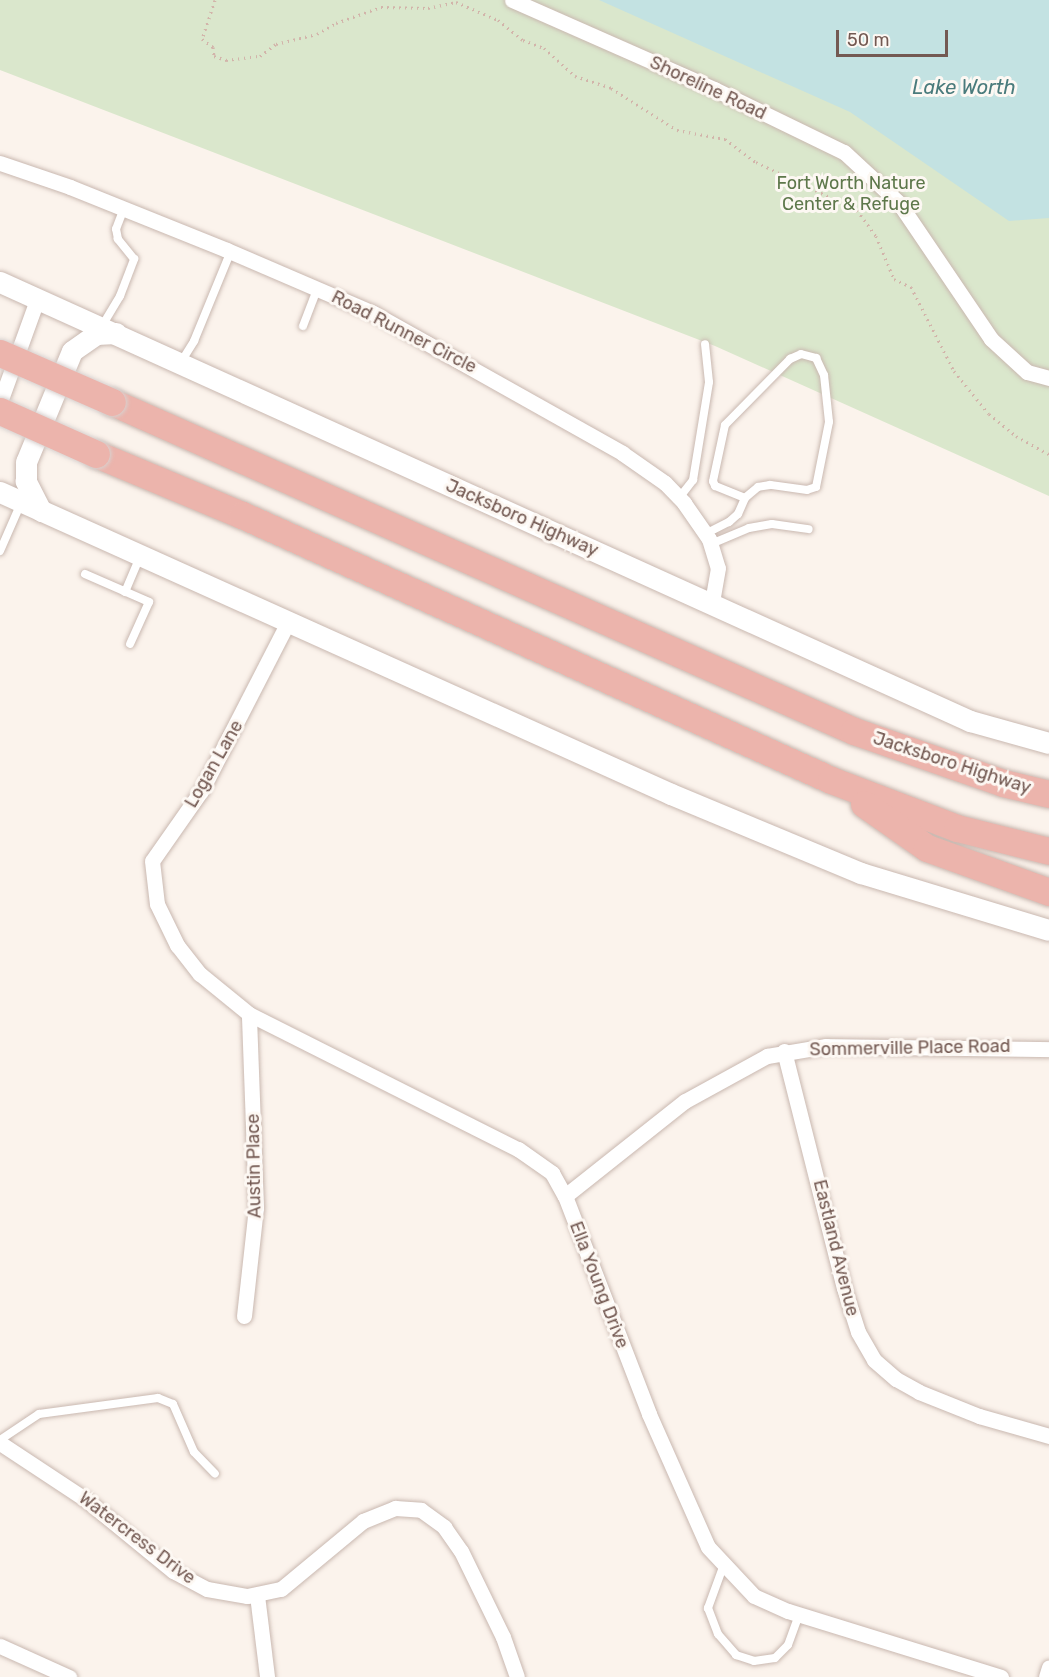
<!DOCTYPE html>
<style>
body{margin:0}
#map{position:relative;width:1049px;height:1677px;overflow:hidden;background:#fbf3ec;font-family:Rubik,sans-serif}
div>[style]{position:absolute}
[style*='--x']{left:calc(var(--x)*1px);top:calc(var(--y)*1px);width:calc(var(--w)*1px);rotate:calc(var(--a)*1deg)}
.green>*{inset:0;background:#dae7cc}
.water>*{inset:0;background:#c3e2e2}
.path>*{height:3px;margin-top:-1.5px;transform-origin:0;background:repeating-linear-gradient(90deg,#d2b4aa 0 1.5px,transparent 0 6px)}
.roads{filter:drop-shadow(0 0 2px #c9b8b0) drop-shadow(0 0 2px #c9b8b0)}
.service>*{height:8px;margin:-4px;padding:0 4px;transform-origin:4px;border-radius:4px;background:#fff}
.minor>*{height:15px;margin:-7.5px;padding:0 7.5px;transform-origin:7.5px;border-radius:7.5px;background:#fff}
.secondary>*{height:21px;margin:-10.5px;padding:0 10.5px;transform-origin:10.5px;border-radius:10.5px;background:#fff}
.motorway>*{height:27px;margin:-13.5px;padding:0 13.5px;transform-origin:13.5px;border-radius:13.5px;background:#ecb4ac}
.bridges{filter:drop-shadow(0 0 2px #d8d1cf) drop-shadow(0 0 2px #d8d1cf)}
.motorway-bridge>*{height:27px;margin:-13.5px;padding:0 13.5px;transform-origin:13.5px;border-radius:13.5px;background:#ecb4ac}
span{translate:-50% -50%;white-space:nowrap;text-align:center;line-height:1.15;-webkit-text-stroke:6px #fdf8f3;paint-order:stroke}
.street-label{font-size:18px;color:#735952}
.park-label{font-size:18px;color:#5e784b}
.water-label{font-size:20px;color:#4a7b7c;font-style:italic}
.scale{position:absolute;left:836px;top:30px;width:112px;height:27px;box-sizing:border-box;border:3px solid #735952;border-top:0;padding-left:8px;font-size:18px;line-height:21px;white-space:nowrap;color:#735952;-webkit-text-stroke:4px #fdf8f3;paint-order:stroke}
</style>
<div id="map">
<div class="green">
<div style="clip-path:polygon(0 0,1049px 0,1049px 496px,715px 346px,0 70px)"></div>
</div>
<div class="water">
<div style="clip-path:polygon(599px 0,1049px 0,1049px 218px,1009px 221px,850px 112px)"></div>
</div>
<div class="path">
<div style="--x:215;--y:0;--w:41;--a:108.4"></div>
<div style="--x:202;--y:39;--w:14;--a:36"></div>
<div style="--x:213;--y:47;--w:9;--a:84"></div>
<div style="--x:214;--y:56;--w:13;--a:18"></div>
<div style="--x:226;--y:60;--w:34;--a:-7"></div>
<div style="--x:260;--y:56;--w:20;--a:-37"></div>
<div style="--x:276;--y:44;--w:42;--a:-13.7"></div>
<div style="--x:317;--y:34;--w:22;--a:-30"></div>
<div style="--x:336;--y:23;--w:48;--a:-19.6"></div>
<div style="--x:381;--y:7;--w:47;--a:1.2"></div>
<div style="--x:428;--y:8;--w:29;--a:-12"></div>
<div style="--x:456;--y:2;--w:46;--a:23.2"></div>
<div style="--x:498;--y:20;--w:32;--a:39"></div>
<div style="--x:523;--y:40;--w:22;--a:21"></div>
<div style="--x:544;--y:48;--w:42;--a:42.1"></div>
<div style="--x:575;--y:76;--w:38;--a:18"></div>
<div style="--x:611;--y:88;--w:78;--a:32.5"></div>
<div style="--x:677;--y:130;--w:49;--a:10.6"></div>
<div style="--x:725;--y:139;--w:39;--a:37"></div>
<div style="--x:756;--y:162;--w:112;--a:25.4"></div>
<div style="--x:857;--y:210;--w:32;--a:54"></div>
<div style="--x:876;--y:236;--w:47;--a:67.3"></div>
<div style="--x:894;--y:279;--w:19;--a:25"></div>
<div style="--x:911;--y:287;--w:94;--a:62.9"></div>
<div style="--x:954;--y:371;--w:55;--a:50.9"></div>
<div style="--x:989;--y:414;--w:35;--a:39"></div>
<div style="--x:1016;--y:436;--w:38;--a:29"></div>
</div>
<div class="roads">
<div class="service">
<div style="--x:102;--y:326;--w:35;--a:-59"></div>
<div style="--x:120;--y:296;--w:40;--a:-69"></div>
<div style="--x:134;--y:259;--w:26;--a:-129"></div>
<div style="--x:118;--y:239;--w:10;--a:-101"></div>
<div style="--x:116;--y:229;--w:22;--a:-69"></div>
<div style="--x:303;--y:326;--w:40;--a:-69"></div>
<div style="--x:181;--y:362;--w:25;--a:-58"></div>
<div style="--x:194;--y:341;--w:97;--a:-67.7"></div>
<div style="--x:679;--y:498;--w:23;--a:-52"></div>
<div style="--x:693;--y:480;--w:99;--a:-80.7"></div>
<div style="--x:709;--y:382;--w:38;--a:-96"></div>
<div style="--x:705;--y:534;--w:27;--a:-27"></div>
<div style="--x:729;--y:522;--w:12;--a:-42"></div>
<div style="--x:738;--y:514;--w:17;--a:-66"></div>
<div style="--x:745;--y:498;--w:32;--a:-158"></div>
<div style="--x:715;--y:486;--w:5;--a:-112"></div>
<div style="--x:713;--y:481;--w:57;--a:-77.9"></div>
<div style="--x:725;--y:425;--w:93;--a:-45.4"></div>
<div style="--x:790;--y:359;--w:12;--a:-24"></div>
<div style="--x:801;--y:354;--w:16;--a:15"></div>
<div style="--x:816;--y:358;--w:19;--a:65"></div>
<div style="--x:824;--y:375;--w:47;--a:83.9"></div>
<div style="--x:829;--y:422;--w:66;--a:101.3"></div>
<div style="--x:816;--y:487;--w:9;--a:162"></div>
<div style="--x:807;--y:490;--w:37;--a:-172"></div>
<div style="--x:770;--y:485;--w:12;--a:171"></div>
<div style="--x:758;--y:487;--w:17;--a:140"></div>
<div style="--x:711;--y:544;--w:41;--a:-22.8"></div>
<div style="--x:749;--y:528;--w:23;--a:-10"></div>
<div style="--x:772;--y:524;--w:37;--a:8"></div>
<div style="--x:0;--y:551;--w:52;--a:-66.4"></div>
<div style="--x:85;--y:574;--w:70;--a:23.6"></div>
<div style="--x:149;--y:602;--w:46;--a:114.3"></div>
<div style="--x:125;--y:592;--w:38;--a:-67"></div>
<div style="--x:0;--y:1440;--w:47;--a:-33.7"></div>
<div style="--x:39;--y:1414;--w:120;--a:-7.7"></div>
<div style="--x:158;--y:1398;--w:16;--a:22"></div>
<div style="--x:173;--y:1404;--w:52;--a:66.4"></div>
<div style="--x:194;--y:1452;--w:30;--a:46"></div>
<div style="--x:723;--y:1567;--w:44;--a:110.1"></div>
<div style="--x:708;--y:1608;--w:28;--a:69"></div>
<div style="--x:718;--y:1634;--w:28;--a:49"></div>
<div style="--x:736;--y:1655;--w:19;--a:18"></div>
<div style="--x:754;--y:1661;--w:21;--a:-8"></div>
<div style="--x:775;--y:1658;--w:18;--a:-45"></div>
<div style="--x:788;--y:1645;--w:33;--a:-70"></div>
</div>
<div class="minor">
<div style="--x:512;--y:0;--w:221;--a:23.8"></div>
<div style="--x:714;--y:89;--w:144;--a:25.9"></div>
<div style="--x:844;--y:152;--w:75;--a:42.8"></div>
<div style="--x:899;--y:203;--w:164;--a:55.9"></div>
<div style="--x:991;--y:339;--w:49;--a:42.5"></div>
<div style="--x:1027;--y:372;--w:23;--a:15"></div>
<div style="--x:0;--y:163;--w:74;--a:18.9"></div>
<div style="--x:70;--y:187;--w:169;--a:21.9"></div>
<div style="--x:227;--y:250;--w:159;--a:23.3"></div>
<div style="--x:373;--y:313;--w:286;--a:29.3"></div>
<div style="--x:622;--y:453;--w:52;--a:34.9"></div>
<div style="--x:665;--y:483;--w:28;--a:46"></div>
<div style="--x:684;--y:503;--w:44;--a:55.2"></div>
<div style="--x:709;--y:539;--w:30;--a:73"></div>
<div style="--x:718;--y:568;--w:34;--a:100"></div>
<div style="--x:0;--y:402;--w:112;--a:-70.1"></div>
<div style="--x:287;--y:624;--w:188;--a:117.2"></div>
<div style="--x:201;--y:791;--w:85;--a:125"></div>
<div style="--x:152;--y:861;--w:43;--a:83.4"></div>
<div style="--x:157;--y:904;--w:46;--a:64"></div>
<div style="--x:177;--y:945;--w:37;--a:52"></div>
<div style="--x:200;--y:974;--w:63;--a:39.2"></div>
<div style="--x:249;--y:1014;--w:301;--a:26.7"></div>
<div style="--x:518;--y:1149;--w:42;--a:35.2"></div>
<div style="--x:552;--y:1173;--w:26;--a:61"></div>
<div style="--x:565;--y:1196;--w:234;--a:68.9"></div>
<div style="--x:649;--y:1414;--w:145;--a:66.1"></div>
<div style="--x:708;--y:1547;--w:67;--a:46.8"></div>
<div style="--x:754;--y:1596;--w:37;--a:24"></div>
<div style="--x:788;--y:1611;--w:223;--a:17.2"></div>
<div style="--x:784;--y:1051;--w:244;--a:75.8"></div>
<div style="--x:844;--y:1288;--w:46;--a:72.3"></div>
<div style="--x:858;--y:1332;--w:32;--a:60"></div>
<div style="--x:874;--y:1360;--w:29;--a:41"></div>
<div style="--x:896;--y:1379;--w:26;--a:29"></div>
<div style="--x:919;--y:1392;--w:65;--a:21.8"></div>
<div style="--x:979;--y:1416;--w:73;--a:15.9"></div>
<div style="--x:565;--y:1196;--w:153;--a:-38.4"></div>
<div style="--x:685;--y:1101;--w:94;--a:-28.8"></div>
<div style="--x:767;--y:1056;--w:60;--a:-9.6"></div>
<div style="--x:826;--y:1046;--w:223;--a:0.8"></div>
<div style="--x:244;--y:1316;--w:109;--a:-83.7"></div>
<div style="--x:256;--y:1208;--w:194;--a:-92.1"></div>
<div style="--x:0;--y:1443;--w:102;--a:33.4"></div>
<div style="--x:85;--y:1499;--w:114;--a:39.3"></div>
<div style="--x:173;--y:1571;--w:38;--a:28"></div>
<div style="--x:207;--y:1589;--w:41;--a:9.9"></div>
<div style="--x:247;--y:1596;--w:35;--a:-12"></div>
<div style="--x:281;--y:1589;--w:107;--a:-39.7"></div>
<div style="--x:363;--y:1521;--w:35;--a:-22"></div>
<div style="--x:395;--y:1508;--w:26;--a:4"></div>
<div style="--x:421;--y:1510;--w:29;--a:36"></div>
<div style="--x:444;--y:1527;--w:29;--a:55"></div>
<div style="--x:461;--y:1551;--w:96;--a:64"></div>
<div style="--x:503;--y:1637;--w:42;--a:70.7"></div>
<div style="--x:257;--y:1595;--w:83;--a:83"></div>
<div style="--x:0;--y:1646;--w:76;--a:24.2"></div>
<div style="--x:1046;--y:1677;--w:10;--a:-73"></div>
</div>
<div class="secondary">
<div style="--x:0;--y:282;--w:1065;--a:24.35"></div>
<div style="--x:970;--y:721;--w:82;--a:15.6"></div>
<div style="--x:0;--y:492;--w:736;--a:24.23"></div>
<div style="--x:671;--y:794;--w:206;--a:22.6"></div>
<div style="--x:861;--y:873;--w:196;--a:16.9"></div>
<div style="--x:41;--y:511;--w:34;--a:-117"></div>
<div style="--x:26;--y:481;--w:19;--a:-90"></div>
<div style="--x:26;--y:462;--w:120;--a:-67.5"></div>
<div style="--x:72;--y:351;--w:29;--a:-35"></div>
<div style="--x:96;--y:334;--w:20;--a:-3"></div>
</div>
<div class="motorway">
<div style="--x:112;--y:402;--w:812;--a:23.91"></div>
<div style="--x:854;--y:731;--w:158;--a:19.2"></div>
<div style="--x:1003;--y:783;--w:47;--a:13.4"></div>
<div style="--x:96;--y:454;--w:158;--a:22.7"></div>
<div style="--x:242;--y:515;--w:646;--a:24.22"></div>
<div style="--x:831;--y:780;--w:135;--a:20.9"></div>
<div style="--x:957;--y:828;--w:95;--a:14"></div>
<div style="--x:864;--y:804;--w:77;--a:34.9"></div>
<div style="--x:927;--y:848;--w:130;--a:19.8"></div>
</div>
</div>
<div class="bridges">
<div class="motorway-bridge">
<div style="--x:0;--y:353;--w:122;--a:23.6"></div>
<div style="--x:0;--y:411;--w:105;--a:24.1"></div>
</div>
</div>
<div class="street-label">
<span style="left:708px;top:88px;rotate:25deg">Shoreline Road</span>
<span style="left:404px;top:332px;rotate:27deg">Road Runner Circle</span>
<span style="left:522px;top:518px;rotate:24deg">Jacksboro Highway</span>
<span style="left:952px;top:763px;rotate:18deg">Jacksboro Highway</span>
<span style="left:214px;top:764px;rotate:-60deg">Logan Lane</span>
<span style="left:910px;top:1048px;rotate:-1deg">Sommerville Place Road</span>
<span style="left:254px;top:1166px;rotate:-91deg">Austin Place</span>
<span style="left:836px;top:1248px;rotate:76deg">Eastland Avenue</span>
<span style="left:599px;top:1285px;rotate:69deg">Ella Young Drive</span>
<span style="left:137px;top:1538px;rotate:37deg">Watercress Drive</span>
</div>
<div class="park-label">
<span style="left:851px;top:194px">Fort Worth Nature<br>Center &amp; Refuge</span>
</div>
<div class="water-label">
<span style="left:964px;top:87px">Lake Worth</span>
</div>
<div class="scale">50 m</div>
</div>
